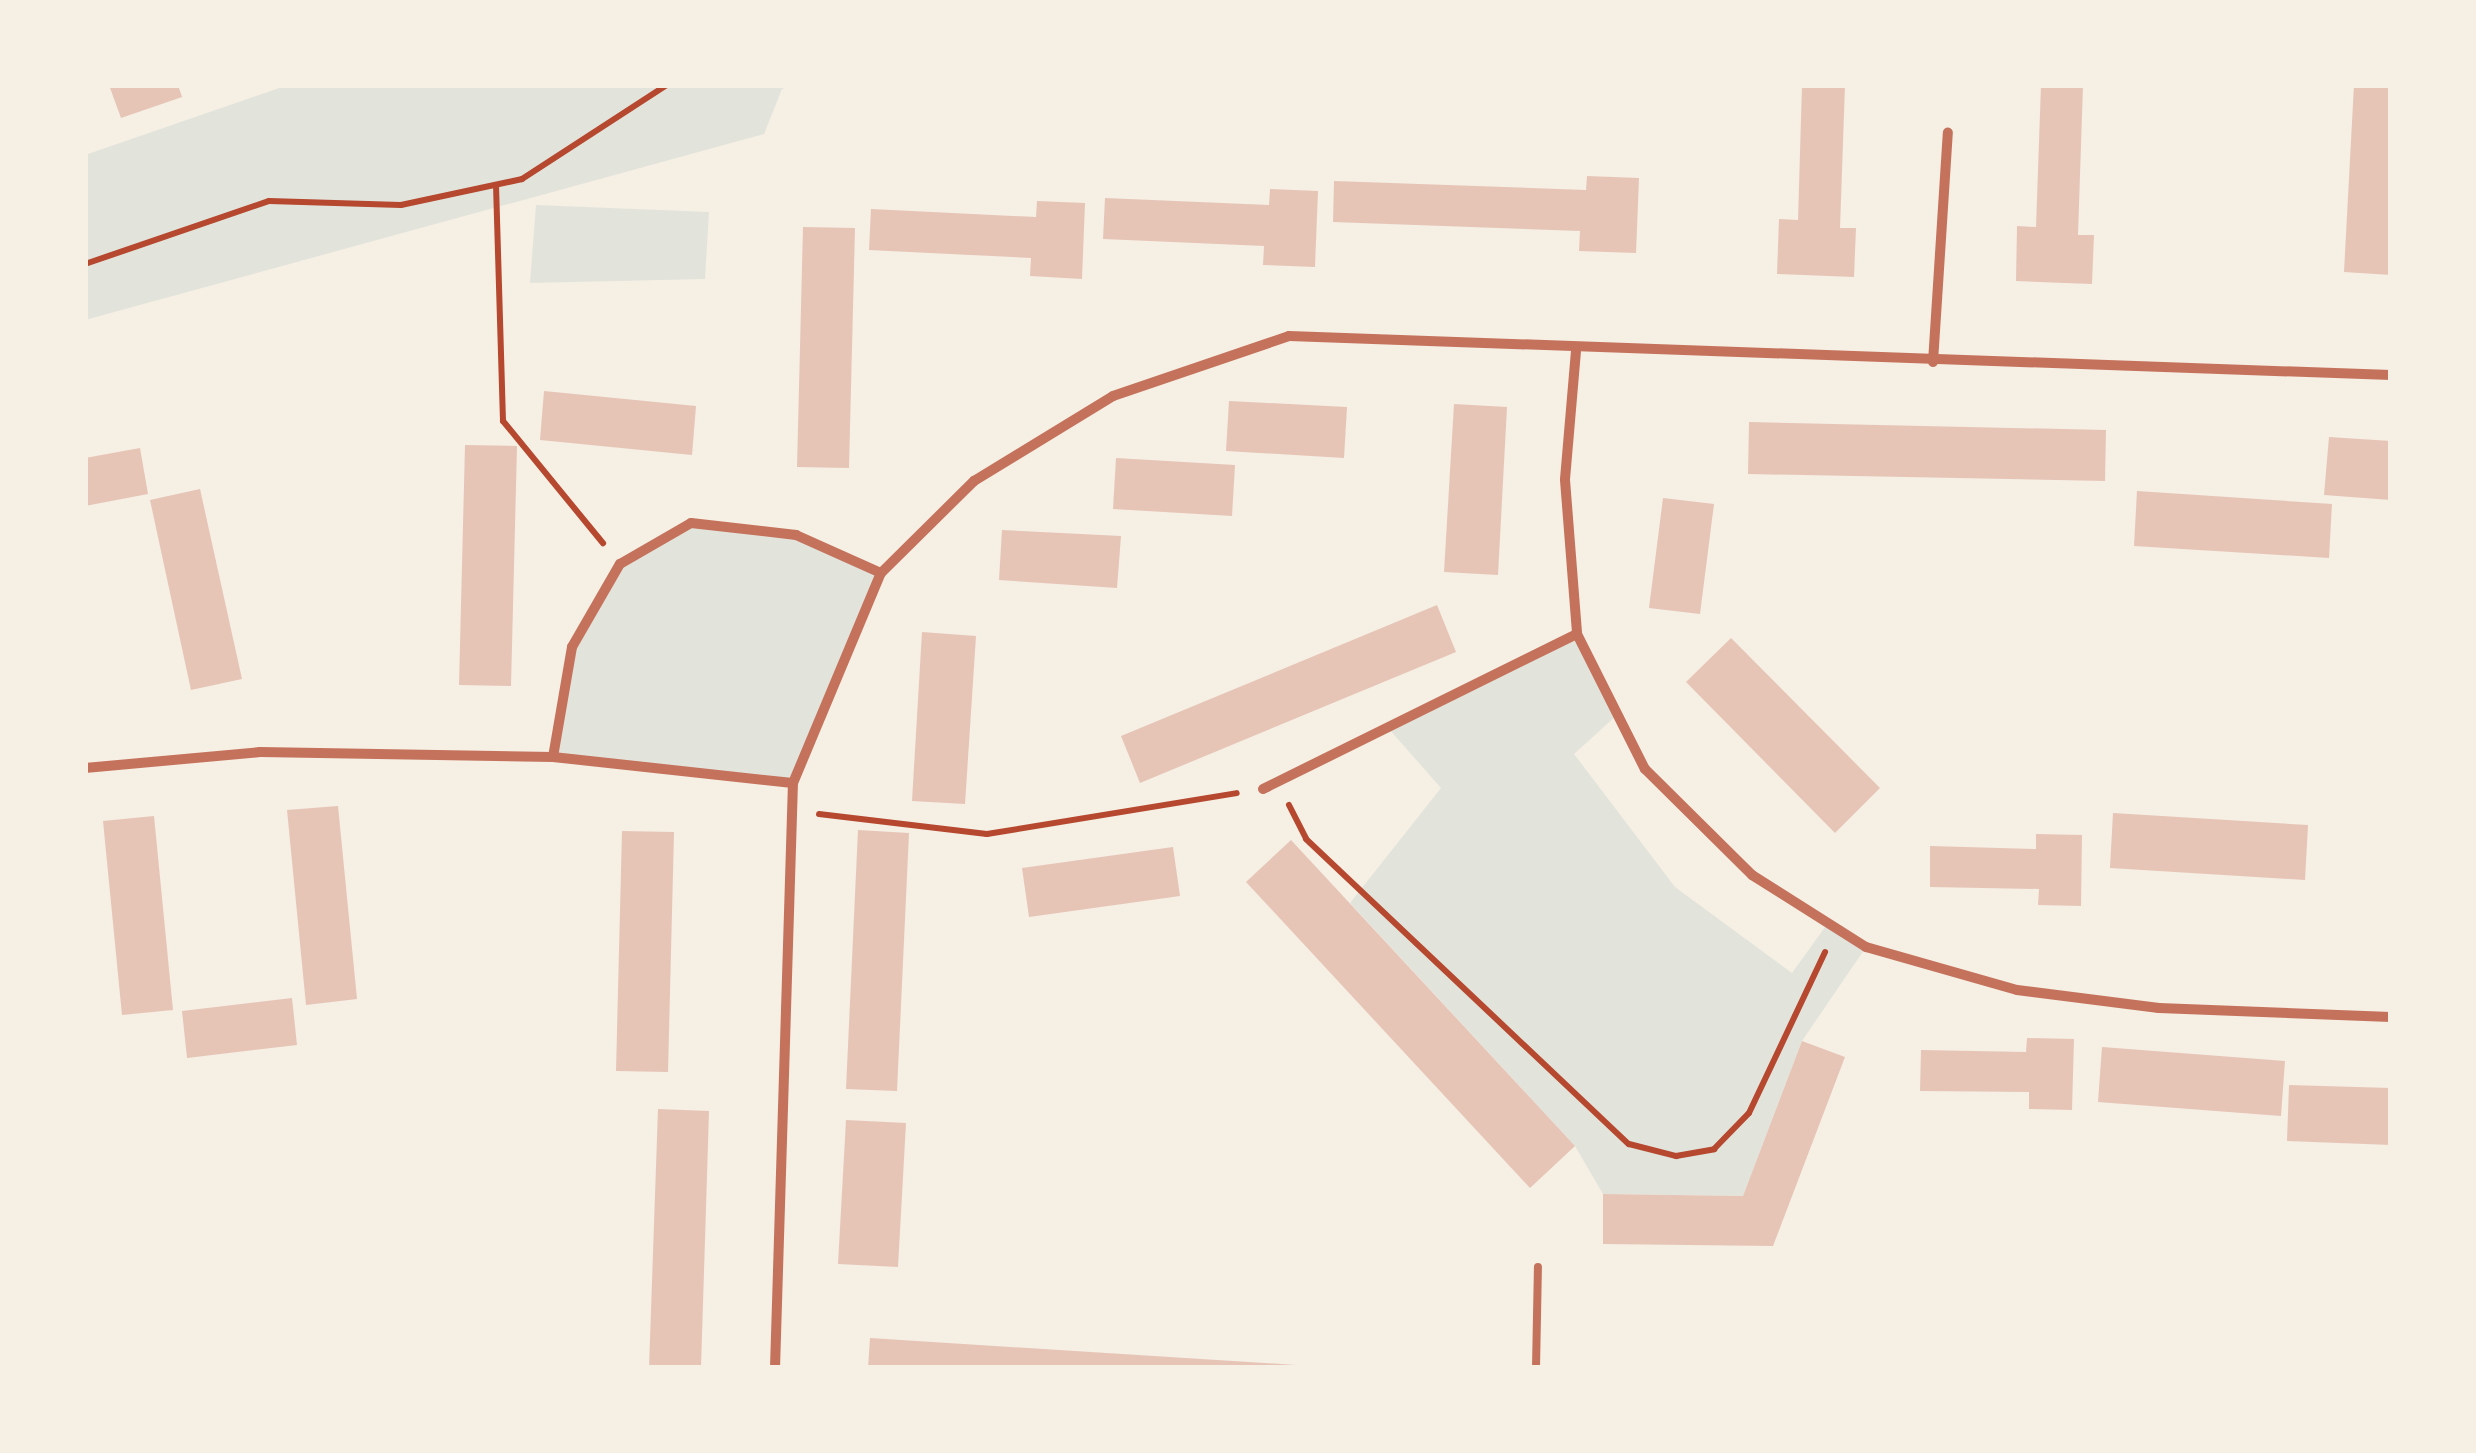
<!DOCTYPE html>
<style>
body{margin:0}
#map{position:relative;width:2476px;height:1453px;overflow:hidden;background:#f6efe4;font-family:"Nunito Sans",sans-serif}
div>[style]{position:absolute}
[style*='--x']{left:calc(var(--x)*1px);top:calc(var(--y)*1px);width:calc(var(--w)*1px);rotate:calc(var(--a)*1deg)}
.green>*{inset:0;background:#e2e4dc}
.building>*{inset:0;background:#e6c5b7}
.path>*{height:6px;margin:-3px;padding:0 3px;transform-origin:3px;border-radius:3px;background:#b5482f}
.service>*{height:8px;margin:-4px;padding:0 4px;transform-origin:4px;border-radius:4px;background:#c5725c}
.minor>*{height:10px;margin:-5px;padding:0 5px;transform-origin:5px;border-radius:5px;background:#c5725c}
span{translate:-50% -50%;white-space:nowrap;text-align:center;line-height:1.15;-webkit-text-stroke:8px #f6efe4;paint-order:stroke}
.frame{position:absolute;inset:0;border:88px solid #f6efe4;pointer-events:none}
</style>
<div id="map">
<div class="green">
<div style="clip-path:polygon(288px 85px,798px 85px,782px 89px,764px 134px,85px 320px,85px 155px)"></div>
<div style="clip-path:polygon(536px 205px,709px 212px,705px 279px,530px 283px)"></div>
<div style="clip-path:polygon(691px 523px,796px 535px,881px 573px,793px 783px,553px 757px,572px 647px,620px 564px)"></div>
<div style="clip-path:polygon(1577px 634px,1617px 715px,1574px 754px,1675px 887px,1792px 973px,1828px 923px,1866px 947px,1802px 1041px,1743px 1196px,1603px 1194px,1575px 1146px,1350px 903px,1441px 788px,1389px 729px)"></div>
</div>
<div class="building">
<div style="clip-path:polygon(109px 85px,178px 85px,182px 97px,121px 118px)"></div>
<div style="clip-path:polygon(1802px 85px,1845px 85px,1840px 228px,1856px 228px,1854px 277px,1777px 274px,1779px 219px,1798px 220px)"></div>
<div style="clip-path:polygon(2041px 85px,2083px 85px,2078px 235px,2094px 235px,2092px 284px,2016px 281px,2017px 226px,2036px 227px)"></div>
<div style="clip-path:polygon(2354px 85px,2391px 85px,2391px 275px,2344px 272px)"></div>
<div style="clip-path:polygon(1587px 176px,1639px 178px,1636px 253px,1579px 251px,1580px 231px,1333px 222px,1334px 181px,1586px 190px)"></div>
<div style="clip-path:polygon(1270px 189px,1318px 191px,1315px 267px,1263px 265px,1264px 246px,1103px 239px,1105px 198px,1269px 205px)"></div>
<div style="clip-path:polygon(1037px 201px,1085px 203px,1082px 279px,1030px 276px,1031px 258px,869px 250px,871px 209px,1036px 217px)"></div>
<div style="clip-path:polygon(803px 227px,855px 228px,849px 468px,797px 467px)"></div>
<div style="clip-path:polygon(544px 391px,696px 406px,692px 455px,540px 440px)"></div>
<div style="clip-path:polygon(1229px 401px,1347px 407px,1344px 458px,1226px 451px)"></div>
<div style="clip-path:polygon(1454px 404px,1507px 407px,1498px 575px,1444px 572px)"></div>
<div style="clip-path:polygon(1749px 422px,2106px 430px,2105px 481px,1748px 474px)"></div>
<div style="clip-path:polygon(2329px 437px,2391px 441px,2391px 500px,2324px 495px)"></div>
<div style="clip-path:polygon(465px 445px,517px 446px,511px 686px,459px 685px)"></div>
<div style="clip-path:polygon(140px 448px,148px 494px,85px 506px,85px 458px)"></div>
<div style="clip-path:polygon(1116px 458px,1235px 465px,1232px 516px,1113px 509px)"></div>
<div style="clip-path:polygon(200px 489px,242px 679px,191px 690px,150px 500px)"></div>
<div style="clip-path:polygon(2137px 491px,2332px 504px,2329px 558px,2134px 546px)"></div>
<div style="clip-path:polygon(1663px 498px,1714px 504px,1700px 614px,1649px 608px)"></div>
<div style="clip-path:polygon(1002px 530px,1121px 536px,1117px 588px,999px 580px)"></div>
<div style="clip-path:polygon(1437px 605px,1456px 652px,1140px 783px,1121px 736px)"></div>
<div style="clip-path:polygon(922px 632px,976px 636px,965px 804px,912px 801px)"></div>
<div style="clip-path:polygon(1731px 638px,1880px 788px,1835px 833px,1686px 682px)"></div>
<div style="clip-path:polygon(338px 806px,357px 999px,306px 1005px,287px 810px)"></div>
<div style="clip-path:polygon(2113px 813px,2308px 825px,2305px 880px,2110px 868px)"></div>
<div style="clip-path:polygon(154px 816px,173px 1010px,122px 1015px,103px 821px)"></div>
<div style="clip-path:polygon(858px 830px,909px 833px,897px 1091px,846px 1089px)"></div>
<div style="clip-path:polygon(622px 831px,674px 832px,668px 1072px,616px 1071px)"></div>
<div style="clip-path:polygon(2036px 834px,2082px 835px,2081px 906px,2038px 905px,2039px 889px,1930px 887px,1930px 846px,2036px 849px)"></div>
<div style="clip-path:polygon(1291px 840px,1575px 1146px,1530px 1188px,1246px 882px)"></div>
<div style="clip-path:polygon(1173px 847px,1180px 896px,1029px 917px,1022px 868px)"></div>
<div style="clip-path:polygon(292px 998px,297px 1045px,187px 1058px,182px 1011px)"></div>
<div style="clip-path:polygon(2027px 1038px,2074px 1039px,2072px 1110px,2029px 1109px,2029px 1092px,1920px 1091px,1921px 1050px,2026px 1052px)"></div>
<div style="clip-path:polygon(1802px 1041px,1845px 1057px,1773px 1246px,1603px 1244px,1603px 1194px,1743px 1196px)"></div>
<div style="clip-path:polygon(2102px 1047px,2285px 1061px,2281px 1116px,2098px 1102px)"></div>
<div style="clip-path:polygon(2289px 1085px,2391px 1088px,2391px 1145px,2287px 1141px)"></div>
<div style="clip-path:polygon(658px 1109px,709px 1111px,701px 1368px,649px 1368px)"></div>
<div style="clip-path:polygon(846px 1120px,906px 1123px,898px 1267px,838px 1264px)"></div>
<div style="clip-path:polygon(870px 1338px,1296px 1365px,1296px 1368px,868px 1368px)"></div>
</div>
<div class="path">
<div style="--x:496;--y:185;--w:236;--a:88.3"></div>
<div style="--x:503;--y:421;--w:158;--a:50.7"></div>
<div style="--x:85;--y:264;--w:194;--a:-18.9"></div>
<div style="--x:269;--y:201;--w:132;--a:1.7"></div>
<div style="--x:401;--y:205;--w:124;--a:-12.1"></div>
<div style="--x:522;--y:179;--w:173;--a:-33"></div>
<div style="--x:1289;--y:805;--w:38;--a:63"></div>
<div style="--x:1306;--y:839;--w:444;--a:43.4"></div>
<div style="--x:1629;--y:1144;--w:49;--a:14.3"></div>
<div style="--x:1676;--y:1156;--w:39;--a:-10"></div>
<div style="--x:1714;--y:1149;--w:50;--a:-45.8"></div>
<div style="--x:1749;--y:1113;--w:178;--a:-64.7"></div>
<div style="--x:819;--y:814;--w:169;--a:6.8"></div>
<div style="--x:987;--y:834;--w:253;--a:-9.3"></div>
</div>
<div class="service">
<div style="--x:1536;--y:1368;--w:101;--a:-88.9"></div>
</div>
<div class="minor">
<div style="--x:1576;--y:351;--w:129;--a:94.9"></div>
<div style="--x:1565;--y:480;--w:154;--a:85.5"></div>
<div style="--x:1577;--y:634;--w:151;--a:63.3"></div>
<div style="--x:1645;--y:769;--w:151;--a:44.7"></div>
<div style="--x:1752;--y:875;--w:135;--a:32.3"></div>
<div style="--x:1866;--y:947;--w:157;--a:15.9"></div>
<div style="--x:2017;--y:990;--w:143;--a:7.2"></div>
<div style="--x:2159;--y:1008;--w:232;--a:2.2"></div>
<div style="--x:1933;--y:362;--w:230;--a:-86.3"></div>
<div style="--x:553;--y:757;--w:112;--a:-80.2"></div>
<div style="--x:572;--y:647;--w:96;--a:-60"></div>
<div style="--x:620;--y:564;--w:82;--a:-30"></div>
<div style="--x:691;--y:523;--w:106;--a:6.5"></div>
<div style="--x:796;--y:535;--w:93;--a:24.1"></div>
<div style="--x:85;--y:768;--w:176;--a:-5.2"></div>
<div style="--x:260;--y:752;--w:293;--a:1"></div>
<div style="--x:553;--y:757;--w:241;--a:6.2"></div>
<div style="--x:1263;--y:789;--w:350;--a:-26.3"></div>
<div style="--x:775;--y:1368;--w:585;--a:-88.24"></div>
<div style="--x:793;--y:783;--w:228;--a:-67.3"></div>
<div style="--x:881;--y:573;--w:131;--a:-44.7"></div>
<div style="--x:974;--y:481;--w:163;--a:-31.4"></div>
<div style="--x:1113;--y:396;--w:186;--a:-18.8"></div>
<div style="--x:1289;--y:336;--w:1103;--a:2.03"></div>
</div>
<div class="frame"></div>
</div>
